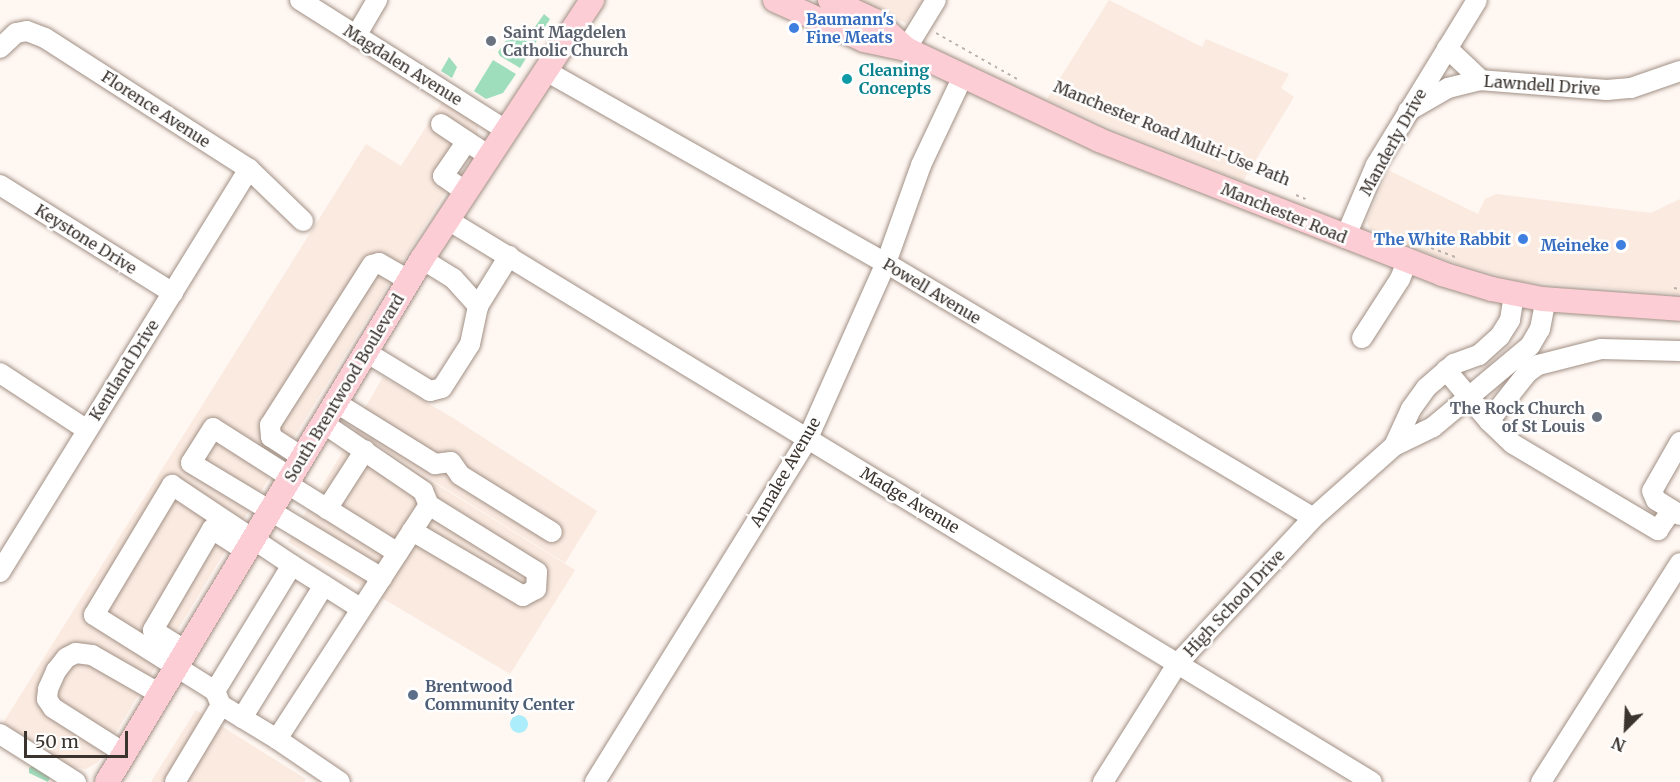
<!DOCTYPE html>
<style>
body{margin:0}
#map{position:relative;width:1680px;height:782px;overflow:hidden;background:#fff7f2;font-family:Merriweather,serif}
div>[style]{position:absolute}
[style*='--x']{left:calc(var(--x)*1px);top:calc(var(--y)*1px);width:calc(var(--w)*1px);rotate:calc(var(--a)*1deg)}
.built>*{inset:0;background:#faeae0}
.green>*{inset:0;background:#9fdebd}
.water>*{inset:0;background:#abedfa}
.round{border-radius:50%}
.path>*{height:2px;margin-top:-1px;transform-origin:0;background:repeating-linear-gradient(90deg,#b9b1ac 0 3px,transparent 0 7.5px)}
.roads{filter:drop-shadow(0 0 2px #a19085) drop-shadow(0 0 2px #a19085)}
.minor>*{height:20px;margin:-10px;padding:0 10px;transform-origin:10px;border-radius:10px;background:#fff}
.major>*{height:24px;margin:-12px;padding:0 12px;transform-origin:12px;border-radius:12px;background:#fccdd4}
.dots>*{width:16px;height:16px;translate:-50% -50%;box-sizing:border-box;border:3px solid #fff;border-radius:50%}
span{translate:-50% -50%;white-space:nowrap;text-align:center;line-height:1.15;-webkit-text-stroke:5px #fff;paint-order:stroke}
.shop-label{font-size:16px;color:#366cbe;font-weight:700}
.left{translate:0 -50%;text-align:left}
.right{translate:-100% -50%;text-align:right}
.worship-label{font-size:16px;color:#5b616d;font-weight:700}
.street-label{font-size:16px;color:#3a332e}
.culture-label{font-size:16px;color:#0d838f;font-weight:700}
.service-label{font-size:16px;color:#4e5e75;font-weight:700}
.north{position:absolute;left:1596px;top:698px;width:60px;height:60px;-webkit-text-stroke:4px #fff;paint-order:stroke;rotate:204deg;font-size:16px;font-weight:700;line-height:24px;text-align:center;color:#3a332e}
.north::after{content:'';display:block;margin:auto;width:21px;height:27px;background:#3a332e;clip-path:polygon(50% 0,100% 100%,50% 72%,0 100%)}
.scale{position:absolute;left:24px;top:731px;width:104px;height:27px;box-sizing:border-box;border:3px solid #3a332e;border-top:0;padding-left:8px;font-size:18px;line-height:21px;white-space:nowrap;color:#3a332e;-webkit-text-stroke:4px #fff;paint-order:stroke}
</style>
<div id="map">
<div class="built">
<div style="clip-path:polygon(851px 0,923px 0,906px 23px)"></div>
<div style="clip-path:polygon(1109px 0,1202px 47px,1206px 39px,1289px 74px,1281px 88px,1294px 97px,1243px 181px,1120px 132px,1047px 99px)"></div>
<div style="clip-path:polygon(444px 99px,474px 119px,478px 125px,478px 139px,281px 458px,98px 762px,86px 769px,72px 767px,3px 723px,366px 144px,401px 166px)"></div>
<div style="clip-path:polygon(1388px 170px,1478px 214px,1485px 199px,1496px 194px,1651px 213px,1680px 199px,1680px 294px,1519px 281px,1458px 264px,1383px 237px,1370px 229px,1367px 221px)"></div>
<div style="clip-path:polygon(383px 377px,453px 418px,597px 511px,565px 563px,355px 432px,365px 408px)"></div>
<div style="clip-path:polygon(354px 433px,575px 570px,510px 674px,288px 542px)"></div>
<div style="clip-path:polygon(196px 710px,306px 779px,304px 782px,151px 782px)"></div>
</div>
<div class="green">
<div style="clip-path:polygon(544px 14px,550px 19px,520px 68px,500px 56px,498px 52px,510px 35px,517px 40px,523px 30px,530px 34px)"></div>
<div style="clip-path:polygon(449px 57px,457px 67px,452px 78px,441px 71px)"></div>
<div style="clip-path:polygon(493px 60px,516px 74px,503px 93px,486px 99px,474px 91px)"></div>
<div style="clip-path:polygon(34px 765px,51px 775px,48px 782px,29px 773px,29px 768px)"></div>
</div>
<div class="water">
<div class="round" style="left:510px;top:715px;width:18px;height:18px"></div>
</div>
<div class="path">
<div style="--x:936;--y:33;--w:93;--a:29.6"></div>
<div style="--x:1296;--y:195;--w:15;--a:23"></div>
<div style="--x:1410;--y:240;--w:51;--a:20.6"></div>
<div style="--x:1674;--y:288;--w:6;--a:9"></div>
</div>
<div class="roads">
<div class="minor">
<div style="--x:300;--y:0;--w:244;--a:32.3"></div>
<div style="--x:356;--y:36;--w:42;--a:-59.7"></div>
<div style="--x:0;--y:48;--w:22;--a:-43"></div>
<div style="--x:16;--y:33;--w:11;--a:-10"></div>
<div style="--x:27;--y:31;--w:19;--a:21"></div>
<div style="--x:45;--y:38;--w:242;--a:32.7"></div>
<div style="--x:249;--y:169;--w:75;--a:43.9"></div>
<div style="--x:1447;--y:48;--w:47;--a:43.3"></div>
<div style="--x:906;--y:49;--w:57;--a:-58.5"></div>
<div style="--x:546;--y:71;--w:390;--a:29.5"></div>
<div style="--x:886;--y:263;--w:497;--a:30.8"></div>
<div style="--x:1408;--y:111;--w:46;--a:-29.9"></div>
<div style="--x:1448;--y:88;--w:32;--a:-14"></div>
<div style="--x:1479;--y:80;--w:128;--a:4.5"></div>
<div style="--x:1607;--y:90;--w:24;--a:-5"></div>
<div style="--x:1631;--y:88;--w:52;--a:-19.1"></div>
<div style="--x:441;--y:124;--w:58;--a:33.7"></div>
<div style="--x:0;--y:185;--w:204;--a:32"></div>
<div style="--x:466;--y:192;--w:28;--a:-145"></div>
<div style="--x:443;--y:176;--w:42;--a:-55.6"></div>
<div style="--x:448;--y:220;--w:1081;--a:31.31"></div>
<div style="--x:1345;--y:238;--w:79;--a:-67"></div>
<div style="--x:1376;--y:165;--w:193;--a:-58.5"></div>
<div style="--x:422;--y:259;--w:36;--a:32"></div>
<div style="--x:453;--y:278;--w:38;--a:48"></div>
<div style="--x:1362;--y:338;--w:70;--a:-57.2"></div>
<div style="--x:1400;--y:279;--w:18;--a:-68"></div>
<div style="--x:366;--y:352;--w:75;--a:31.4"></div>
<div style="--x:430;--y:391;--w:12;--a:-14"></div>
<div style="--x:442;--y:388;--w:52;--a:-57.5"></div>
<div style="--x:470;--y:344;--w:39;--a:-78"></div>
<div style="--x:478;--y:306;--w:59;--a:-58.2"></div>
<div style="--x:1446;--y:370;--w:67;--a:49.9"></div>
<div style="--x:1489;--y:421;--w:33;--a:44"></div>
<div style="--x:1513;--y:444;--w:169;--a:30.7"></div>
<div style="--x:1658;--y:530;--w:24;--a:-55"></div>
<div style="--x:0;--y:373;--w:104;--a:33.2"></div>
<div style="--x:335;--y:402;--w:118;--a:31.8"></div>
<div style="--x:435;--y:464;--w:16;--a:-7"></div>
<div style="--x:451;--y:462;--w:16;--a:55"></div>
<div style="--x:460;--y:475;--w:108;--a:31.8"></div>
<div style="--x:1489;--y:421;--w:61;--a:-51.6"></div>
<div style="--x:1527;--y:373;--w:14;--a:-36"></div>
<div style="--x:1538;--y:365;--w:65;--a:-14.3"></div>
<div style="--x:1601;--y:349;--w:79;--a:1.5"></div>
<div style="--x:323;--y:423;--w:121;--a:34.2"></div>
<div style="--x:423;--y:491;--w:15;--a:67"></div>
<div style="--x:429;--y:505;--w:127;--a:31.8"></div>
<div style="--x:537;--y:572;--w:17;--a:93"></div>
<div style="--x:536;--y:589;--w:15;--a:152"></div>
<div style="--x:523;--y:596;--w:129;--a:-149.6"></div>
<div style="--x:1680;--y:442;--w:56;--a:119.7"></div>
<div style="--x:1652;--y:491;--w:10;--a:66"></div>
<div style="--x:1656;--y:500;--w:28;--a:32"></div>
<div style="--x:1394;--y:446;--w:41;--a:-65.3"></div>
<div style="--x:1411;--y:409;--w:26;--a:-54"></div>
<div style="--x:1426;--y:388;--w:37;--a:-41"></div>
<div style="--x:1454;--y:364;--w:27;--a:-20"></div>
<div style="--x:1479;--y:355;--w:28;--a:-42"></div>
<div style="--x:1500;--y:336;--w:19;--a:-58"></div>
<div style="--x:1510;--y:320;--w:26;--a:-81"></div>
<div style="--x:302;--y:457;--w:37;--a:-147"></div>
<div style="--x:271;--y:437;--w:12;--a:-95"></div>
<div style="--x:270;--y:425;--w:190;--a:-57.5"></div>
<div style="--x:372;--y:265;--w:7;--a:-16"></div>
<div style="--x:379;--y:263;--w:34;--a:30"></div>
<div style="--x:290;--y:477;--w:91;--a:-147.5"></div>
<div style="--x:213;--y:428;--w:41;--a:122.2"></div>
<div style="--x:191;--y:463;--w:223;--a:31.1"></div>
<div style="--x:286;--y:483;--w:132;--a:32"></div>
<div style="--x:327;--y:509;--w:70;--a:-57.2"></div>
<div style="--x:292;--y:565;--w:80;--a:32.3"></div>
<div style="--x:0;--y:572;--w:474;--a:-58.3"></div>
<div style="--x:186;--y:651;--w:39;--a:-148"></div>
<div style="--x:153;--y:630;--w:117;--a:-59.7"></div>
<div style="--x:212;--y:529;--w:40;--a:32.9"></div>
<div style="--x:215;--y:691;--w:143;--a:-147.9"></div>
<div style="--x:94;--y:615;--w:152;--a:-59"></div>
<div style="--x:172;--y:485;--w:144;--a:33.7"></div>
<div style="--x:292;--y:565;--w:148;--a:121.4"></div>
<div style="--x:215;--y:691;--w:15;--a:67"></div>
<div style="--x:221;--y:705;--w:66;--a:31.3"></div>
<div style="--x:277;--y:739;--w:279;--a:-57"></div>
<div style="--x:242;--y:718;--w:156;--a:-58.3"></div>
<div style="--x:0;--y:734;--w:90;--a:32.3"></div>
<div style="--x:277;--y:739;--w:76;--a:34.3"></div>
<div style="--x:124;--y:753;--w:84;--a:-147.6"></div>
<div style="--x:53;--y:708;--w:11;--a:-124"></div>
<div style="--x:47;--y:699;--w:10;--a:-84"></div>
<div style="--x:48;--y:689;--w:20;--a:-66"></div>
<div style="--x:56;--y:671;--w:16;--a:-52"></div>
<div style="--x:66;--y:658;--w:11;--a:-27"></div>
<div style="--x:76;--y:653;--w:16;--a:7"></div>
<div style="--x:92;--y:655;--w:78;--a:29.8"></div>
<div style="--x:175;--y:782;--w:90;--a:-59.1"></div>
<div style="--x:595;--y:782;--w:405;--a:-58.2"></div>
<div style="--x:808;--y:438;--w:192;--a:-66"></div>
<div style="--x:886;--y:263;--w:104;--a:-70.3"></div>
<div style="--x:921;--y:165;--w:98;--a:-64.7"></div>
<div style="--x:1103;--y:782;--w:141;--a:-57.8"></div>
<div style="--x:1178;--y:663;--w:198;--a:-47"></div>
<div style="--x:1313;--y:518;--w:108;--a:-41.6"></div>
<div style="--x:1394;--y:446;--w:43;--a:-26"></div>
<div style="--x:1433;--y:427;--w:126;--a:-39.9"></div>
<div style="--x:1530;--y:346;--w:20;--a:-60"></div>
<div style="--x:1540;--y:329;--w:31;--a:-79"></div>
<div style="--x:1541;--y:782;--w:259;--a:-57.6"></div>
</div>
<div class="major">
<div style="--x:775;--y:0;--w:98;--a:24.2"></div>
<div style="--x:864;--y:40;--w:43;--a:12.1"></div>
<div style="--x:906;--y:49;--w:213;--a:25.2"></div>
<div style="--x:1099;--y:140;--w:368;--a:21.3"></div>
<div style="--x:1442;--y:274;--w:52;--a:16.7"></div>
<div style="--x:1492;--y:289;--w:51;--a:11.3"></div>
<div style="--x:1542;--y:299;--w:138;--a:4.1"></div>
<div style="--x:830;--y:0;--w:50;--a:25"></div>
<div style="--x:875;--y:21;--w:42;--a:42.1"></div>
<div style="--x:107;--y:782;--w:611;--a:-58.94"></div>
<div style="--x:422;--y:259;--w:310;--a:-56.7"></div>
</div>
</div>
<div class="dots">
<div style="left:794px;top:28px;background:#3f7fe0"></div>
<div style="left:491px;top:41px;background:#6b7280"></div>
<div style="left:847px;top:79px;background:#0f9aa8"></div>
<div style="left:1523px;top:239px;background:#3f7fe0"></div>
<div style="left:1621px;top:245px;background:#3f7fe0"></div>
<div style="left:1597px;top:417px;background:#6b7280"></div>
<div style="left:413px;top:695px;background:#5c6f8a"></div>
</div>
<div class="shop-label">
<span class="left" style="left:806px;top:28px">Baumann's<br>Fine Meats</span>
<span class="right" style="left:1511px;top:239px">The White Rabbit</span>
<span class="right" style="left:1609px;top:245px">Meineke</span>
</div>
<div class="worship-label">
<span class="left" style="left:503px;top:41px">Saint Magdelen<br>Catholic Church</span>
<span class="right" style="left:1585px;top:417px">The Rock Church<br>of St Louis</span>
</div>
<div class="street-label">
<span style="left:403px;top:65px;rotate:32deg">Magdalen Avenue</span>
<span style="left:1542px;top:85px;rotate:4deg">Lawndell Drive</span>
<span style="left:156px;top:109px;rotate:33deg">Florence Avenue</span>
<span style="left:1172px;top:133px;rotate:22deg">Manchester Road Multi-Use Path</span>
<span style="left:1393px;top:142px;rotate:-61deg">Manderly Drive</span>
<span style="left:1284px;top:213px;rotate:22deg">Manchester Road</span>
<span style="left:86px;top:239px;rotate:32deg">Keystone Drive</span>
<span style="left:932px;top:291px;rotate:31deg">Powell Avenue</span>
<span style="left:124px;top:370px;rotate:-58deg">Kentland Drive</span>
<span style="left:344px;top:388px;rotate:-59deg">South Brentwood Boulevard</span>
<span style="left:785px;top:472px;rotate:-60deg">Annalee Avenue</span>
<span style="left:910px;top:500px;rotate:31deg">Madge Avenue</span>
<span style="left:1234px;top:603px;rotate:-47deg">High School Drive</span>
</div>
<div class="culture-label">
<span class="left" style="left:859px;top:79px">Cleaning<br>Concepts</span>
</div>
<div class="service-label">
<span class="left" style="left:425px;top:695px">Brentwood<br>Community Center</span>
</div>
<div class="north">N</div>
<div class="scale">50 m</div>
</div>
